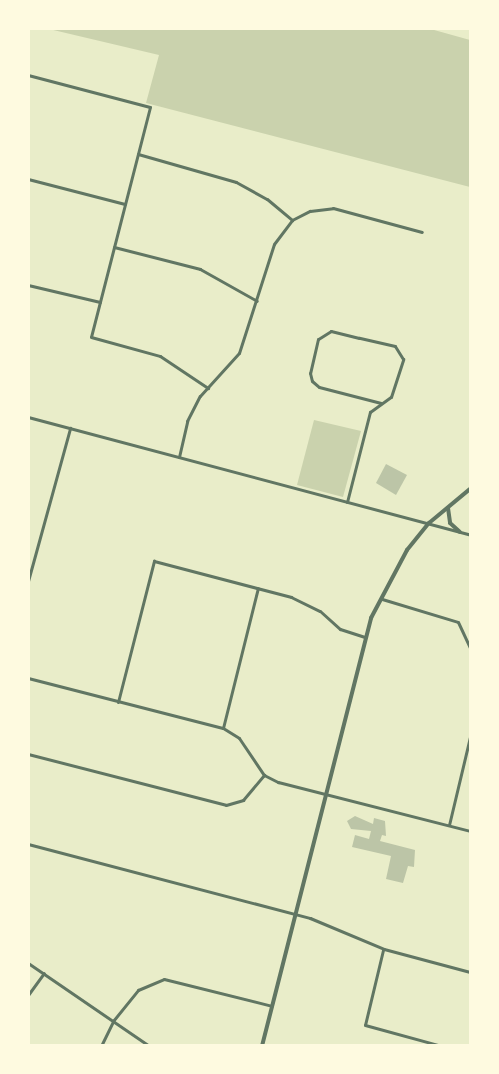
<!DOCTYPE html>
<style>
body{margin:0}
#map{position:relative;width:499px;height:1074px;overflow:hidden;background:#e9edc9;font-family:Rubik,sans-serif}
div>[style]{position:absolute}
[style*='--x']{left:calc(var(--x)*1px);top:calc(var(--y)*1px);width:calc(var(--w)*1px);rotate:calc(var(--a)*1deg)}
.green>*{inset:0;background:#cad2ad}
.building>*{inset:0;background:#bcc5a7}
.minor>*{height:3px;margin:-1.5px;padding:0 1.5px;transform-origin:1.5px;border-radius:1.5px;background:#617663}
.tertiary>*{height:4px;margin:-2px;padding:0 2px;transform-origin:2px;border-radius:2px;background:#617663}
span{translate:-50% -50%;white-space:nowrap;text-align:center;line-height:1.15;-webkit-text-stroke:6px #fefae0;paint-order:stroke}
.frame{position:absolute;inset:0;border:30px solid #fefae0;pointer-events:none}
</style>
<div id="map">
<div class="green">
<div style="clip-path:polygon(427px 28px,470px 40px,470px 187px,146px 103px,159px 55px,49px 29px)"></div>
<div style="clip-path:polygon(314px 420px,361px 431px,343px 497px,297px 485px)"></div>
</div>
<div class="building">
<div style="clip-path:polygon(386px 464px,407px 475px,396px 495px,376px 483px)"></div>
<div style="clip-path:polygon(355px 816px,373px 824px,374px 818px,385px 821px,386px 836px,382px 835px,380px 841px,415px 850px,414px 867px,408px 866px,403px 883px,386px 879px,391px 856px,352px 847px,355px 835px,369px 839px,371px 831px,351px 829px,347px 821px)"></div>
</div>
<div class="minor">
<div style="--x:28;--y:75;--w:126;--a:14.7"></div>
<div style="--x:150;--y:107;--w:237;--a:104.4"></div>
<div style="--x:91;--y:337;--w:72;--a:15.4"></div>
<div style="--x:160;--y:356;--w:58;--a:33.7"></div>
<div style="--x:138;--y:154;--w:102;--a:15.9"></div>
<div style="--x:236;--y:182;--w:35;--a:29"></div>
<div style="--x:267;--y:199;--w:33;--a:40"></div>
<div style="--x:28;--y:179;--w:100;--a:14.5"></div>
<div style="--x:114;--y:247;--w:89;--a:14.3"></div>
<div style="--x:200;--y:269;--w:65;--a:29.3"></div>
<div style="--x:28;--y:285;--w:74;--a:13.3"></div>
<div style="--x:28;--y:417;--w:457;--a:14.9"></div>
<div style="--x:179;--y:457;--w:37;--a:-77"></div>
<div style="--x:187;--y:421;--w:28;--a:-63"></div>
<div style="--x:200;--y:396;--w:58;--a:-47.8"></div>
<div style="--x:239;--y:353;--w:114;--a:-72.2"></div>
<div style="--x:274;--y:244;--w:30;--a:-53"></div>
<div style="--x:292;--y:220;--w:20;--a:-27"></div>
<div style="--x:310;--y:211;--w:23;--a:-7"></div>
<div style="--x:333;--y:208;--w:92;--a:15.1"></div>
<div style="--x:347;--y:502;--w:93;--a:-75.7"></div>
<div style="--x:370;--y:412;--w:26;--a:-36"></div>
<div style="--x:391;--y:397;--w:40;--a:-72"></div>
<div style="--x:403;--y:359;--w:15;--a:-122"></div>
<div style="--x:395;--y:346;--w:37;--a:-167"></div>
<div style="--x:359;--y:338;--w:29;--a:-166"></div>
<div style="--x:331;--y:331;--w:15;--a:148"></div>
<div style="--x:318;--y:339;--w:35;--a:103"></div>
<div style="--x:310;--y:373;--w:8;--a:76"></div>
<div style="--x:312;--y:381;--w:9;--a:41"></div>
<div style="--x:319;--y:387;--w:64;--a:14.5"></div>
<div style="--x:28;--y:581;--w:159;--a:-74.6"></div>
<div style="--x:382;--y:599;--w:79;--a:16.8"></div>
<div style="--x:458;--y:622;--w:29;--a:65"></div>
<div style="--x:28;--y:678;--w:201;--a:14.4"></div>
<div style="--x:223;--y:728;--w:19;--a:32"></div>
<div style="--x:239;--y:738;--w:45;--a:56"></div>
<div style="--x:264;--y:775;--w:16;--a:27"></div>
<div style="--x:278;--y:782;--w:198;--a:14.3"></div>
<div style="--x:118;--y:702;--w:146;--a:-75.7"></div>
<div style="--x:154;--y:561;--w:142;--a:14.7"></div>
<div style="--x:291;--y:597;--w:32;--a:26"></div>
<div style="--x:320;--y:611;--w:27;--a:42"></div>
<div style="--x:340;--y:629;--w:26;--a:18"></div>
<div style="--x:223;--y:728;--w:144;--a:-76"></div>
<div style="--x:28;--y:754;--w:204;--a:14.4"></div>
<div style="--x:226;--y:805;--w:18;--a:-16"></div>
<div style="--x:243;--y:800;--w:33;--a:-50"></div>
<div style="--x:449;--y:825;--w:90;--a:-76.6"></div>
<div style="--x:28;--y:844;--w:292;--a:14.7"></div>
<div style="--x:310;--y:918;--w:80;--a:22.7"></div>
<div style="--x:384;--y:949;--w:89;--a:15"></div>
<div style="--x:383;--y:950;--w:77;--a:103.5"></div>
<div style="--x:365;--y:1025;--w:80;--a:15.3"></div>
<div style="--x:28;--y:963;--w:147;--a:34.4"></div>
<div style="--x:28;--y:995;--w:27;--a:-54"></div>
<div style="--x:101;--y:1046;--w:28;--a:-64"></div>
<div style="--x:113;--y:1021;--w:40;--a:-51"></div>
<div style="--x:138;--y:990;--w:28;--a:-23"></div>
<div style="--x:164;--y:979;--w:111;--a:14"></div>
</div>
<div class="tertiary">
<div style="--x:448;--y:508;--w:15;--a:82"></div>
<div style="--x:450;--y:523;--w:13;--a:42"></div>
<div style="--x:262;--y:1046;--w:442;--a:-75.7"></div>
<div style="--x:371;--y:618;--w:77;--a:-62.1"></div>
<div style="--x:407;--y:550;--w:35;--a:-51"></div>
<div style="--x:429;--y:523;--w:53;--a:-39.7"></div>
</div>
<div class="frame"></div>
</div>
